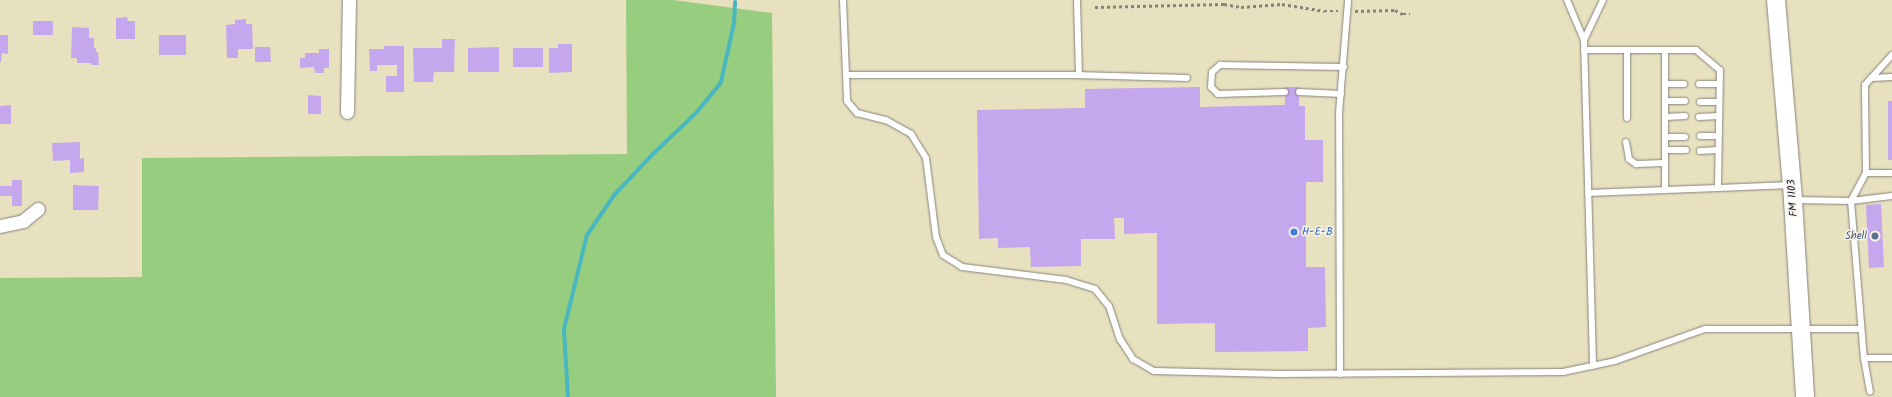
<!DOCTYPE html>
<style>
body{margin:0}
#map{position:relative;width:1892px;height:397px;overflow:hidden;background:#e8e1bf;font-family:Kalam,sans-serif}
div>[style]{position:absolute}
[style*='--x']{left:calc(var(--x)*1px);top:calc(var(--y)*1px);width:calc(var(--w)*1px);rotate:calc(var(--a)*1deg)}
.green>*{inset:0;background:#97cd7e}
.stream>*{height:4px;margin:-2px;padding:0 2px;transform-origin:2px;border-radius:2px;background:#48b7c0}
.building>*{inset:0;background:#c5a7ed}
.path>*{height:2.5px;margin-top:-1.25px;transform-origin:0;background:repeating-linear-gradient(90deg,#85827d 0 3px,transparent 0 6px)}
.roads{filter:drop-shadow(0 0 1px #85827d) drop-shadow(0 0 1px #85827d)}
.lane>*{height:6px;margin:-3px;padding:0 3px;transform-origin:3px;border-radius:3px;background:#fff}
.street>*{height:13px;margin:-6.5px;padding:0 6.5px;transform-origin:6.5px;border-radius:6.5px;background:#fff}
.secondary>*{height:18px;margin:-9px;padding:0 9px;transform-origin:9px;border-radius:9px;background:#fff}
.dots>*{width:11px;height:11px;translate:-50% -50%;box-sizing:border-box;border:2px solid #f7f3e8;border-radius:50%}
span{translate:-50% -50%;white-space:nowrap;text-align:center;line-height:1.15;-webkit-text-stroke:3px #f7f3e8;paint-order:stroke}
.street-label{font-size:11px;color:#22223b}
.shop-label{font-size:11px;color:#366cbe}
.left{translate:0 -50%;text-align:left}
.service-label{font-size:11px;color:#4e5e75}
.right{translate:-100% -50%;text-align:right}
</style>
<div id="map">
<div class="green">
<div style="clip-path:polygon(626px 0,673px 0,772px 13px,776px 397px,0 397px,0 278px,142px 277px,142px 158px,627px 154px)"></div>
</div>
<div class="stream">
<div style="--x:568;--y:397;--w:68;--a:-93.4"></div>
<div style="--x:564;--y:329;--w:97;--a:-76.3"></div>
<div style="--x:587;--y:235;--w:50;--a:-55.7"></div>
<div style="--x:615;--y:194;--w:55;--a:-46.5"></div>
<div style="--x:653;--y:154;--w:61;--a:-43.7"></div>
<div style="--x:697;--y:112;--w:38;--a:-51"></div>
<div style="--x:721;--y:82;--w:60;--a:-77.6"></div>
<div style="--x:734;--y:23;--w:21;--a:-87"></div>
</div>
<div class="building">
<div style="clip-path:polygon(127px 17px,128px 21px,135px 21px,135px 39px,116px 39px,116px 18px)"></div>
<div style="clip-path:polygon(246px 19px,246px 24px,252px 24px,253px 49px,238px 49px,238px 58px,227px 58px,226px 25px,235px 24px,235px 20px)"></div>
<div style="clip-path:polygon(33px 21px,53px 21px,53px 35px,33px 35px)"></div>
<div style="clip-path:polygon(72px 27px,89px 28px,89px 38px,94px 38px,94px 48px,96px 48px,96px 52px,98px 52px,99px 65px,91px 65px,91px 63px,77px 63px,77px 58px,71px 58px)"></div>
<div style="clip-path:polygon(0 35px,8px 35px,8px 54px,2px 53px,1px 62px,0 62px)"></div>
<div style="clip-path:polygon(159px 35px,186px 35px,186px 55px,159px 55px)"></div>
<div style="clip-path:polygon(442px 39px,455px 39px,454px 72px,434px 72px,433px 82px,414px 82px,413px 48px,442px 48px)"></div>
<div style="clip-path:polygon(558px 44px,572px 44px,572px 72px,549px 73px,549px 48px,558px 48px)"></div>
<div style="clip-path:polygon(384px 46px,404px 46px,404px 92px,386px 92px,386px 76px,397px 76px,397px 65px,377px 65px,377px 71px,370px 71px,369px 49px,384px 49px)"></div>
<div style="clip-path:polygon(255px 47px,270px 47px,271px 62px,255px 62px)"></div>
<div style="clip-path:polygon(499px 47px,499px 72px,468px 72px,468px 48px)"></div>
<div style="clip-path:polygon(513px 48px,543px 48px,543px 67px,513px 67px)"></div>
<div style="clip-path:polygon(319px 49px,329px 49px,329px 68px,324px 68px,324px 73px,315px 73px,314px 67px,300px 68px,300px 58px,305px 58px,305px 53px,319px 53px)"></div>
<div style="clip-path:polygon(1200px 87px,1200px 107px,1285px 105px,1285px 87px,1299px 87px,1299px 106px,1305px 106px,1305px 140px,1323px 140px,1323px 182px,1306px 182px,1306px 267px,1325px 267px,1326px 327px,1308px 328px,1308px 351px,1215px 352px,1215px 323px,1157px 324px,1157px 233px,1124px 234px,1124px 218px,1114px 218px,1115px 239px,1081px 239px,1081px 266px,1031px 267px,1030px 247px,998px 248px,998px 238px,979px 239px,977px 110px,1085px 108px,1085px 89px)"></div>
<div style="clip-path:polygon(308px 95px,321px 96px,321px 114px,308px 114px)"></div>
<div style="clip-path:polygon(1888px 101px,1892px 101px,1892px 160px,1888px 160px)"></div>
<div style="clip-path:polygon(11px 105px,11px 124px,0 124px,0 106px)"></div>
<div style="clip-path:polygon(80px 142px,80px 159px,84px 158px,84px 172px,70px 173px,70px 160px,53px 161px,52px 143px)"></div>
<div style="clip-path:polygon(12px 180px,22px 180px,22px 206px,12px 206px,12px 196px,0 196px,0 186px,12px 186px)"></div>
<div style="clip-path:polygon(73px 185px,99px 186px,98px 210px,73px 210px)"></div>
<div style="clip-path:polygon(1881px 204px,1884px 267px,1869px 268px,1866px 205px)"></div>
</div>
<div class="path">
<div style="--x:1095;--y:7;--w:129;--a:-1.3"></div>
<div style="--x:1224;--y:4;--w:17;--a:10"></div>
<div style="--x:1241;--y:7;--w:41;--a:-4.2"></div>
<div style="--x:1282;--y:4;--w:43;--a:9.5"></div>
<div style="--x:1324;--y:11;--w:14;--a:0"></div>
<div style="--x:1355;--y:11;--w:40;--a:-1.4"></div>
<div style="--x:1395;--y:10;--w:9;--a:27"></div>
<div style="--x:1403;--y:14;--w:7;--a:0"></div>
</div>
<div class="roads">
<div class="lane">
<div style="--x:843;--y:0;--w:101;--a:87.7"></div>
<div style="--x:847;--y:101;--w:16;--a:50"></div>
<div style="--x:857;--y:113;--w:30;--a:14"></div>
<div style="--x:886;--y:120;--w:29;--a:29"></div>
<div style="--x:911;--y:134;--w:28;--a:58"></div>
<div style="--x:926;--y:158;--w:80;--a:82.8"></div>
<div style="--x:936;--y:237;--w:19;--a:69"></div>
<div style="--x:943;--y:255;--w:22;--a:32"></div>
<div style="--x:962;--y:267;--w:105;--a:7.1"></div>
<div style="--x:1066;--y:280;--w:30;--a:17"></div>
<div style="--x:1095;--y:289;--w:22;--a:51"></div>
<div style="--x:1109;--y:306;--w:35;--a:72"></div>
<div style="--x:1120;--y:339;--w:24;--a:57"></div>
<div style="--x:1133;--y:359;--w:24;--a:30"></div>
<div style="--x:1154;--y:371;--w:125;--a:1.4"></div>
<div style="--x:1279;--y:374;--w:284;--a:-0.4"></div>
<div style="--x:1563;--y:372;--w:53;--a:-11.9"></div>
<div style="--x:1615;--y:361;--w:96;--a:-19.6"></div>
<div style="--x:1705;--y:329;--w:156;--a:0"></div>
<div style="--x:1077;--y:0;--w:75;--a:88.5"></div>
<div style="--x:1567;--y:0;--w:43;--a:67"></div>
<div style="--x:1584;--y:40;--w:44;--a:-64.6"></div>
<div style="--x:1584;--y:40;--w:326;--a:88.4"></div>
<div style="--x:1584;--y:50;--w:112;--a:0"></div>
<div style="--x:1696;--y:50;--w:31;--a:40"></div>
<div style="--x:1720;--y:70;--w:118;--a:91"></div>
<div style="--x:1718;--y:188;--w:73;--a:-2.4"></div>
<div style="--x:1627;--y:51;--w:67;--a:90"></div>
<div style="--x:846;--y:75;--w:228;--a:0"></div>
<div style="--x:1074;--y:75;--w:113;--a:1.5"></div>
<div style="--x:1871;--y:78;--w:21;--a:-3"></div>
<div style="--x:1665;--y:84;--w:19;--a:0"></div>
<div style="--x:1699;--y:84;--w:20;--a:0"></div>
<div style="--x:1285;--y:92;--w:67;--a:178.3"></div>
<div style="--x:1218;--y:94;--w:10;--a:-135"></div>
<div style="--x:1211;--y:87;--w:15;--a:-86"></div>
<div style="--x:1212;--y:72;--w:11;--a:-41"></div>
<div style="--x:1220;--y:65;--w:124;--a:0.9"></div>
<div style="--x:1299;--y:92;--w:42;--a:2.7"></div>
<div style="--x:1665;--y:101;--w:20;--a:0"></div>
<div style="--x:1700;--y:102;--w:19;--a:0"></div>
<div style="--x:1665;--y:117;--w:20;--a:-3"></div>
<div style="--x:1699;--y:117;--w:20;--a:-3"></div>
<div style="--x:1700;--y:136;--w:18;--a:0"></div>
<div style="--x:1665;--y:137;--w:20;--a:0"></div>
<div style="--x:1626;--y:142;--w:17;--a:80"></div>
<div style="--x:1629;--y:159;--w:9;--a:36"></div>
<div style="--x:1636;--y:164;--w:29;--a:-2"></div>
<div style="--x:1665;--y:150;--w:21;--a:0"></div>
<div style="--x:1700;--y:151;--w:18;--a:-3"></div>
<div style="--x:1866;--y:173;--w:26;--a:0"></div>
<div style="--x:1665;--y:190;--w:139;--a:-90"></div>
<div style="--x:1588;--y:193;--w:130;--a:-2.2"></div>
<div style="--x:1795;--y:200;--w:56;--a:1"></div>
<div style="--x:1851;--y:201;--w:158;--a:85.3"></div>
<div style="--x:1864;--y:358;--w:34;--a:80"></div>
<div style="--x:1851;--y:201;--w:32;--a:-62"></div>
<div style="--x:1866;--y:173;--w:88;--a:-90.7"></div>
<div style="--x:1865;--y:85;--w:40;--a:-48"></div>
<div style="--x:1851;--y:201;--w:41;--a:-7"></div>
<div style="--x:1864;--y:358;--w:28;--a:0"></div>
<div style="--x:1340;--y:374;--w:261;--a:-90.2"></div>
<div style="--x:1339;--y:113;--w:113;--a:-85.4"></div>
</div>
<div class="street">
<div style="--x:347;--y:112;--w:112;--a:-89"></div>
<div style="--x:0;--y:226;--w:24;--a:-12"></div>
<div style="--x:23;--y:221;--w:19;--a:-39"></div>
</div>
<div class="secondary">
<div style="--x:1776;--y:0;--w:201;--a:85.1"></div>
<div style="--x:1793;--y:200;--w:197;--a:86.5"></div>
</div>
</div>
<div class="dots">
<div style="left:1294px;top:232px;background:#3f7fe0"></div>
<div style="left:1875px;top:236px;background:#5c6f8a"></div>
</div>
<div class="street-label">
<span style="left:1793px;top:198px;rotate:-94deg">FM 1103</span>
</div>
<div class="shop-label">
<span class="left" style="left:1302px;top:232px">H-E-B</span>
</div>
<div class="service-label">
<span class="right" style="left:1867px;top:236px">Shell</span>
</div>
</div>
